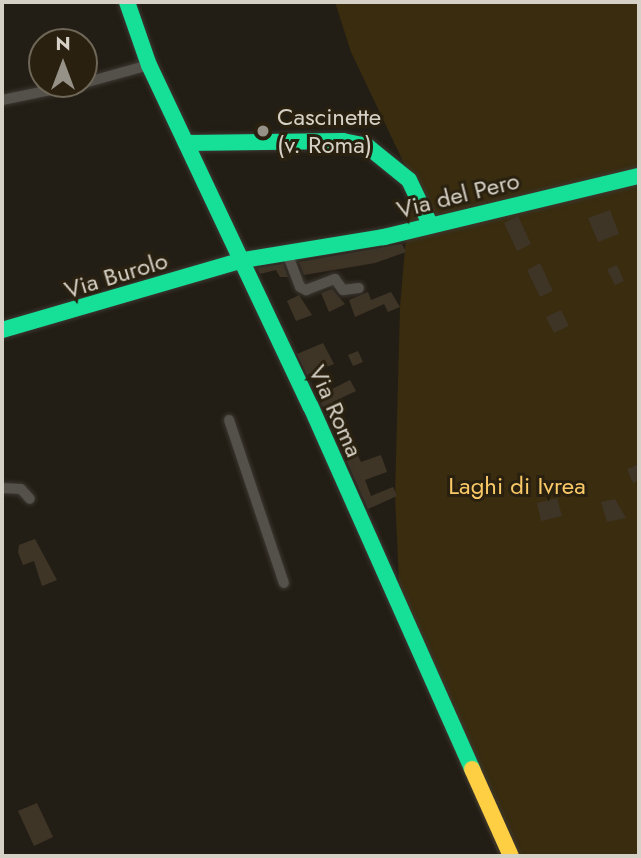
<!DOCTYPE html>
<style>
body{margin:0}
#map{position:relative;width:641px;height:858px;overflow:hidden;background:#231e15;font-family:Jost,sans-serif}
div>[style]{position:absolute}
[style*='--x']{left:calc(var(--x)*1px);top:calc(var(--y)*1px);width:calc(var(--w)*1px);rotate:calc(var(--a)*1deg)}
.green>*{inset:0;background:#392c0f}
.building>*{inset:0;background:#3e3527}
.roads{filter:drop-shadow(0 0 2px #3c3832) drop-shadow(0 0 2px #3c3832)}
.street>*{height:10px;margin:-5px;padding:0 5px;transform-origin:5px;border-radius:5px;background:#54514a}
.fast>*{height:16px;margin:-8px;padding:0 8px;transform-origin:8px;border-radius:8px;background:#16e098}
.slow>*{height:16px;margin:-8px;padding:0 8px;transform-origin:8px;border-radius:8px;background:#ffcf43}
.dots>*{width:19px;height:19px;translate:-50% -50%;box-sizing:border-box;border:4px solid #29200f;border-radius:50%}
span{translate:-50% -50%;white-space:nowrap;text-align:center;line-height:1.15;-webkit-text-stroke:6px #29200f;paint-order:stroke}
.poi-label{font-size:24px;color:#d6d1c6}
.left{translate:0 -50%;text-align:left}
.street-label{font-size:24px;color:#d6d1c6}
.park-label{font-size:24px;color:#f9c968}
.frame{position:absolute;inset:0;border:4px solid #d6d1c6;pointer-events:none}
.north{position:absolute;left:28px;top:28px;width:70px;height:70px;box-sizing:border-box;background:#29200f;border:2px solid #6e6758;border-radius:50%;rotate:0deg;font-size:19px;font-weight:700;line-height:28px;text-align:center;color:#d6d1c6}
.north::after{content:'';display:block;margin:auto;width:24px;height:32px;background:#979288;clip-path:polygon(50% 0,100% 100%,50% 72%,0 100%)}
</style>
<div id="map">
<div class="green">
<div style="clip-path:polygon(335px 2px,639px 2px,639px 856px,499px 856px,401px 626px,395px 496px,400px 307px,411px 178px,351px 52px)"></div>
</div>
<div class="building">
<div style="clip-path:polygon(610px 210px,619px 234px,598px 242px,588px 218px)"></div>
<div style="clip-path:polygon(518px 216px,531px 244px,517px 251px,504px 223px)"></div>
<div style="clip-path:polygon(402px 244px,406px 252px,375px 263px,304px 275px,299px 262px)"></div>
<div style="clip-path:polygon(540px 263px,553px 291px,540px 297px,527px 270px)"></div>
<div style="clip-path:polygon(283px 264px,288px 277px,280px 277px,276px 270px,260px 274px,257px 268px)"></div>
<div style="clip-path:polygon(617px 265px,624px 281px,615px 285px,607px 269px)"></div>
<div style="clip-path:polygon(332px 289px,345px 304px,329px 312px,321px 293px)"></div>
<div style="clip-path:polygon(368px 292px,371px 300px,391px 292px,400px 307px,388px 312px,384px 304px,355px 317px,349px 300px)"></div>
<div style="clip-path:polygon(299px 295px,312px 315px,296px 321px,287px 301px)"></div>
<div style="clip-path:polygon(561px 310px,569px 326px,554px 333px,546px 317px)"></div>
<div style="clip-path:polygon(323px 343px,334px 364px,307px 375px,297px 354px)"></div>
<div style="clip-path:polygon(358px 351px,363px 362px,353px 366px,348px 355px)"></div>
<div style="clip-path:polygon(350px 380px,356px 391px,333px 402px,344px 426px,333px 430px,318px 396px)"></div>
<div style="clip-path:polygon(352px 443px,361px 462px,381px 455px,387px 472px,365px 480px,371px 496px,393px 487px,397px 496px,368px 509px,341px 448px)"></div>
<div style="clip-path:polygon(639px 464px,639px 480px,633px 483px,627px 469px)"></div>
<div style="clip-path:polygon(557px 498px,562px 516px,541px 521px,537px 503px)"></div>
<div style="clip-path:polygon(615px 499px,626px 518px,607px 522px,601px 502px)"></div>
<div style="clip-path:polygon(35px 539px,57px 580px,42px 586px,34px 561px,23px 565px,18px 552px,19px 545px)"></div>
<div style="clip-path:polygon(37px 803px,53px 837px,34px 846px,18px 811px)"></div>
</div>
<div class="roads">
<div class="street">
<div style="--x:84;--y:83;--w:67;--a:-15.5"></div>
<div style="--x:2;--y:100;--w:80;--a:-11.6"></div>
<div style="--x:287;--y:253;--w:36;--a:69"></div>
<div style="--x:300;--y:287;--w:7;--a:27"></div>
<div style="--x:306;--y:290;--w:31;--a:-21"></div>
<div style="--x:335;--y:279;--w:14;--a:54"></div>
<div style="--x:343;--y:290;--w:16;--a:-7"></div>
<div style="--x:229;--y:420;--w:172;--a:71.4"></div>
<div style="--x:2;--y:488;--w:19;--a:3"></div>
<div style="--x:21;--y:489;--w:13;--a:48"></div>
</div>
<div class="fast">
<div style="--x:127;--y:2;--w:67;--a:70.8"></div>
<div style="--x:149;--y:65;--w:378;--a:64.7"></div>
<div style="--x:311;--y:407;--w:396;--a:66"></div>
<div style="--x:186;--y:143;--w:157;--a:-0.7"></div>
<div style="--x:343;--y:141;--w:25;--a:12"></div>
<div style="--x:367;--y:146;--w:54;--a:39"></div>
<div style="--x:409;--y:180;--w:49;--a:64.5"></div>
<div style="--x:2;--y:330;--w:251;--a:-16.2"></div>
<div style="--x:243;--y:260;--w:143;--a:-9.3"></div>
<div style="--x:384;--y:237;--w:262;--a:-13.5"></div>
</div>
<div class="slow">
<div style="--x:472;--y:769;--w:95;--a:65.9"></div>
</div>
</div>
<div class="dots">
<div style="left:263px;top:131px;background:#979288"></div>
</div>
<div class="poi-label">
<span class="left" style="left:277px;top:131px">Cascinette<br>(v. Roma)</span>
</div>
<div class="street-label">
<span style="left:458px;top:195px;rotate:-14deg">Via del Pero</span>
<span style="left:116px;top:275px;rotate:-17deg">Via Burolo</span>
<span style="left:336px;top:411px;rotate:66deg">Via Roma</span>
</div>
<div class="park-label">
<span style="left:517px;top:486px">Laghi di Ivrea</span>
</div>
<div class="frame"></div>
<div class="north">N</div>
</div>
